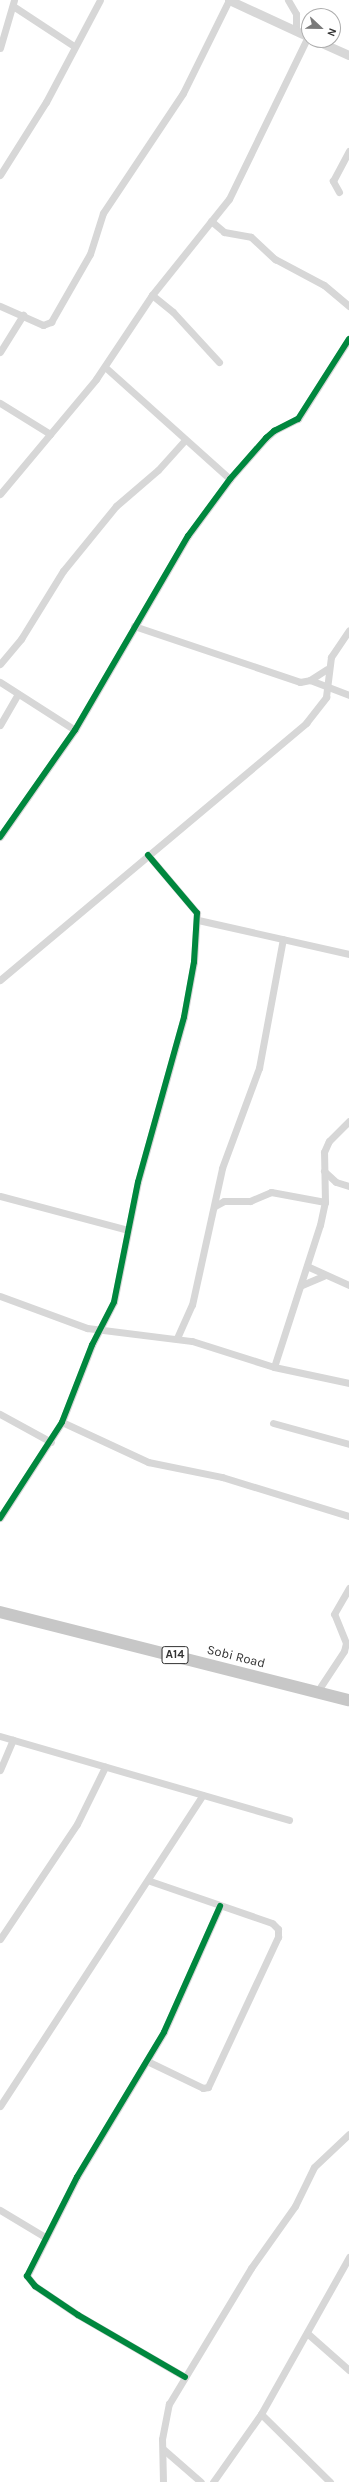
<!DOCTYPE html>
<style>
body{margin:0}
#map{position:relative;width:349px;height:2482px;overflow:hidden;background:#fff;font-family:Karla,sans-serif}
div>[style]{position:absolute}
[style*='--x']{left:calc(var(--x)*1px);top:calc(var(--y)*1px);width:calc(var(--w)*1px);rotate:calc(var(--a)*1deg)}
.minor>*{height:7px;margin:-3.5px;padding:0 3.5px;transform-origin:3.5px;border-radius:3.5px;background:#d7d7d7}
.tertiary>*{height:9px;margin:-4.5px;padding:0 4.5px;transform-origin:4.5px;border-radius:4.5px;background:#d7d7d7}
.trunk>*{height:12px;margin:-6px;padding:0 6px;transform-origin:6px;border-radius:6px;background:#c7c7c7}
.cycleway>*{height:6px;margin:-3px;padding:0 3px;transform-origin:3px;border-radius:3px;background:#00873e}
span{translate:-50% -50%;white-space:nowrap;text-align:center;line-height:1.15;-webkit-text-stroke:4px #fff;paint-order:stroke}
.shield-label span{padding:1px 3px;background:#fff;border:1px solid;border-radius:3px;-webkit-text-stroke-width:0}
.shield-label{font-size:12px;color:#333;font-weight:700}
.street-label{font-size:13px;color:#333}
.north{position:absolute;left:301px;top:8px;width:40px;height:40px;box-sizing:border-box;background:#fff;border:1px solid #adadad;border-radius:50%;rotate:112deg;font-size:11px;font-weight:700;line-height:16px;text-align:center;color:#333}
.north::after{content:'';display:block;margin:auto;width:14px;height:18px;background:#7a7a7a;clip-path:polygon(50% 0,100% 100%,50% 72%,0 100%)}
</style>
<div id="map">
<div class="minor">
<div style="--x:288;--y:0;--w:16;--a:60"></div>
<div style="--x:296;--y:14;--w:17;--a:90"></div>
<div style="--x:13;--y:6;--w:73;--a:33.3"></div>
<div style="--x:0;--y:48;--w:50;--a:-73.7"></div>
<div style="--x:0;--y:175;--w:86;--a:-57.8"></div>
<div style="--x:46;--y:102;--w:115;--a:-62.1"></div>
<div style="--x:339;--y:192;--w:13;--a:-119"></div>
<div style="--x:333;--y:181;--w:34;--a:-62"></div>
<div style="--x:211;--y:221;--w:17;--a:40"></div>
<div style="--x:224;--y:232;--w:27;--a:10"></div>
<div style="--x:251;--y:237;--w:33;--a:43"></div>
<div style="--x:275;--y:259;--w:55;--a:28"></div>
<div style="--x:324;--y:285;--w:33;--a:40"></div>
<div style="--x:152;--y:295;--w:27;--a:39"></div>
<div style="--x:173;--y:312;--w:68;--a:47.4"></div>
<div style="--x:0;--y:306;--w:47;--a:23.8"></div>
<div style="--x:43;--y:325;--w:9;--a:-21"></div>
<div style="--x:51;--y:322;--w:78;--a:-60.2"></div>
<div style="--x:90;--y:254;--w:43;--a:-72.4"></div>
<div style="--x:103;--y:213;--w:144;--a:-56.3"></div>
<div style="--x:183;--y:93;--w:104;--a:-63.7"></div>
<div style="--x:0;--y:352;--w:44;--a:-58.1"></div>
<div style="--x:105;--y:367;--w:168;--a:41.9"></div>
<div style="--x:0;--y:403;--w:59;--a:31.8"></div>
<div style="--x:0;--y:494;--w:150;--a:-50.1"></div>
<div style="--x:96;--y:379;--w:101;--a:-56.3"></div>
<div style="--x:152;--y:295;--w:123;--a:-51.3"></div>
<div style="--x:229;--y:199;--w:181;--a:-64.1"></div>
<div style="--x:134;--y:626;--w:175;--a:18.6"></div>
<div style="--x:300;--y:682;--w:10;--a:-11"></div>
<div style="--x:310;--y:680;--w:20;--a:-33"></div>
<div style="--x:0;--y:664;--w:33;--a:-50"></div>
<div style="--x:21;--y:639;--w:80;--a:-58.3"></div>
<div style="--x:63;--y:571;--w:84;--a:-50.8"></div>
<div style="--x:116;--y:506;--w:55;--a:-40.6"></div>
<div style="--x:158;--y:470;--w:40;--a:-48"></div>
<div style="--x:310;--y:680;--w:42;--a:21"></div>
<div style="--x:0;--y:682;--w:89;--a:32.6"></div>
<div style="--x:0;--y:725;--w:34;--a:-60"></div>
<div style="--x:0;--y:837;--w:131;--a:-55"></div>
<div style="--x:75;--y:730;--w:225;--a:-59.8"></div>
<div style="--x:188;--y:536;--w:71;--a:-53.6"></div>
<div style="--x:230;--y:479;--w:55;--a:-48.7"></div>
<div style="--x:266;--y:438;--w:11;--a:-41"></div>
<div style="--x:274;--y:431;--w:27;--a:-27"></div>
<div style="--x:298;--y:419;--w:95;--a:-57.5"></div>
<div style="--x:198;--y:920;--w:155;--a:12.7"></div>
<div style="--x:0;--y:980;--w:400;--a:-40"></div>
<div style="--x:306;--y:723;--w:33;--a:-52"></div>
<div style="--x:326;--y:697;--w:40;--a:-82.9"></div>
<div style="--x:331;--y:657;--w:32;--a:-56"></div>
<div style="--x:324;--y:1171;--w:16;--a:43"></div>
<div style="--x:336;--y:1182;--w:14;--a:17"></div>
<div style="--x:0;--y:1196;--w:132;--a:14.9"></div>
<div style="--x:215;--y:1206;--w:10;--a:-29"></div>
<div style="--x:224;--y:1201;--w:26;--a:0"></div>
<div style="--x:250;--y:1201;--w:23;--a:-23"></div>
<div style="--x:271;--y:1192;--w:55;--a:10.5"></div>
<div style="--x:309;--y:1267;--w:44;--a:24.2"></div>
<div style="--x:302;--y:1285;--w:23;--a:-23"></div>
<div style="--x:0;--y:1296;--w:93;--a:20.2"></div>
<div style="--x:87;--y:1328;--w:106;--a:7.1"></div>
<div style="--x:192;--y:1341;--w:86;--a:17.6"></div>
<div style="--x:274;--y:1367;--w:77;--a:12"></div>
<div style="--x:177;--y:1338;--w:36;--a:-66"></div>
<div style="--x:192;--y:1305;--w:140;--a:-77.6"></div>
<div style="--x:222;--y:1168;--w:107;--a:-69.7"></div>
<div style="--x:259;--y:1068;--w:131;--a:-79.5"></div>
<div style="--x:274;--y:1367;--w:149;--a:-72.1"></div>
<div style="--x:320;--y:1225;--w:24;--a:-78"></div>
<div style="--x:325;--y:1202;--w:50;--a:-91.1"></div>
<div style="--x:324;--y:1152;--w:12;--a:-66"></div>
<div style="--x:329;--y:1141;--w:28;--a:-45"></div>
<div style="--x:0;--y:1414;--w:58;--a:28.8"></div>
<div style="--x:62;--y:1422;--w:95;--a:24.9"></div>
<div style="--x:148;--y:1462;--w:76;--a:11.5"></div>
<div style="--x:222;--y:1477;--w:133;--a:17.1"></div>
<div style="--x:273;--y:1423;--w:79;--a:15.4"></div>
<div style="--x:0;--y:1518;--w:114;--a:-57.1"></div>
<div style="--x:62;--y:1422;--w:83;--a:-68.7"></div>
<div style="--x:92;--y:1345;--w:48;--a:-62.9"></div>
<div style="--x:114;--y:1302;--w:122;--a:-78.7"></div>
<div style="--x:138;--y:1182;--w:171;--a:-74.4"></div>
<div style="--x:184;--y:1017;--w:56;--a:-79.7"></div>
<div style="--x:194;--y:962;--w:49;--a:-86.5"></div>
<div style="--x:197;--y:913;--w:76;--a:-130.2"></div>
<div style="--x:317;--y:1692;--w:49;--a:-56.6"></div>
<div style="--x:344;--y:1651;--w:8;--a:-76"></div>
<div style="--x:346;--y:1643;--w:31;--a:-112"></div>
<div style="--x:334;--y:1614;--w:30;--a:-60"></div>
<div style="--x:0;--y:1736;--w:301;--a:16.2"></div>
<div style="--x:0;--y:1770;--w:33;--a:-67"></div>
<div style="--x:0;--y:1939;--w:138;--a:-56.2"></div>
<div style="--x:77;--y:1824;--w:64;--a:-63.8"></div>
<div style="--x:147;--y:2061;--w:62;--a:25.7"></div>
<div style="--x:203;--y:2088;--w:5;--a:-11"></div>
<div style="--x:208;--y:2087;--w:166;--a:-65"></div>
<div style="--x:278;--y:1937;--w:8;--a:-90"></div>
<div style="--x:278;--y:1929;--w:8;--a:-135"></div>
<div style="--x:272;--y:1923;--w:129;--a:-161"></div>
<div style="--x:0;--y:2106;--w:371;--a:-56.9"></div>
<div style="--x:0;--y:2210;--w:52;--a:31"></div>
<div style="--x:307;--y:2333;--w:56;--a:41.4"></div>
<div style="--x:185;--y:2377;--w:124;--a:-149.9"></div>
<div style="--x:78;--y:2315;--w:52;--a:-146"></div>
<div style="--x:35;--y:2286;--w:13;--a:-129"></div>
<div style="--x:27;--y:2276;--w:111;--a:-63.2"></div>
<div style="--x:77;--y:2177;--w:169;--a:-59"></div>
<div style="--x:164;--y:2032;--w:138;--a:-66"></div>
<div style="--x:261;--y:2414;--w:97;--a:44.6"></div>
<div style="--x:163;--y:2449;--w:50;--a:41"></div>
<div style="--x:163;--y:2482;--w:43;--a:-91.3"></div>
<div style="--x:162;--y:2439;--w:36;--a:-79"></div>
<div style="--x:169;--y:2404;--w:159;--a:-58.9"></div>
<div style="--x:251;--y:2268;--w:76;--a:-54.6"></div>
<div style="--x:295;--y:2206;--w:43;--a:-64"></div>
<div style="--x:314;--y:2167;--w:48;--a:-43.3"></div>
<div style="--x:213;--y:2482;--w:83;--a:-54.8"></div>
<div style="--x:261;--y:2414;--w:180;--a:-60.7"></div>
</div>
<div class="tertiary">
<div style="--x:229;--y:0;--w:88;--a:24.8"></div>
<div style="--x:315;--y:40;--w:37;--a:24"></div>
</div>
<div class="trunk">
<div style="--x:0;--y:1612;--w:360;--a:14.2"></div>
</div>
<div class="cycleway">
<div style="--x:0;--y:837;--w:131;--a:-55"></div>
<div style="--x:75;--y:730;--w:225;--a:-59.8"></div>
<div style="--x:188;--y:536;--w:71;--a:-53.6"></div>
<div style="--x:230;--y:479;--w:55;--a:-48.7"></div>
<div style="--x:266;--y:438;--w:11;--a:-41"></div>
<div style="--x:274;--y:431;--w:27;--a:-27"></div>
<div style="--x:298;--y:419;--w:95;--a:-57.5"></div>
<div style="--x:0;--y:1518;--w:114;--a:-57.1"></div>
<div style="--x:62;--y:1422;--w:83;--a:-68.7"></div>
<div style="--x:92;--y:1345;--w:48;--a:-62.9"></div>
<div style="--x:114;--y:1302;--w:122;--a:-78.7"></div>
<div style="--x:138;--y:1182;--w:171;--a:-74.4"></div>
<div style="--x:184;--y:1017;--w:56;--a:-79.7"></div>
<div style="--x:194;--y:962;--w:49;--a:-86.5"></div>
<div style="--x:197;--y:913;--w:76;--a:-130.2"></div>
<div style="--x:185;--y:2377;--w:124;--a:-149.9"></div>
<div style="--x:78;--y:2315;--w:52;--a:-146"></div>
<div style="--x:35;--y:2286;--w:13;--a:-129"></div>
<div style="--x:27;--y:2276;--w:111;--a:-63.2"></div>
<div style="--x:77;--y:2177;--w:169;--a:-59"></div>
<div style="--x:164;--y:2032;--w:138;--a:-66"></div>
</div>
<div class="shield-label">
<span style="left:175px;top:1655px">A14</span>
</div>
<div class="street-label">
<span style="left:236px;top:1657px;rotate:14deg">Sobi Road</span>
</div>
<div class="north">N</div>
</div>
